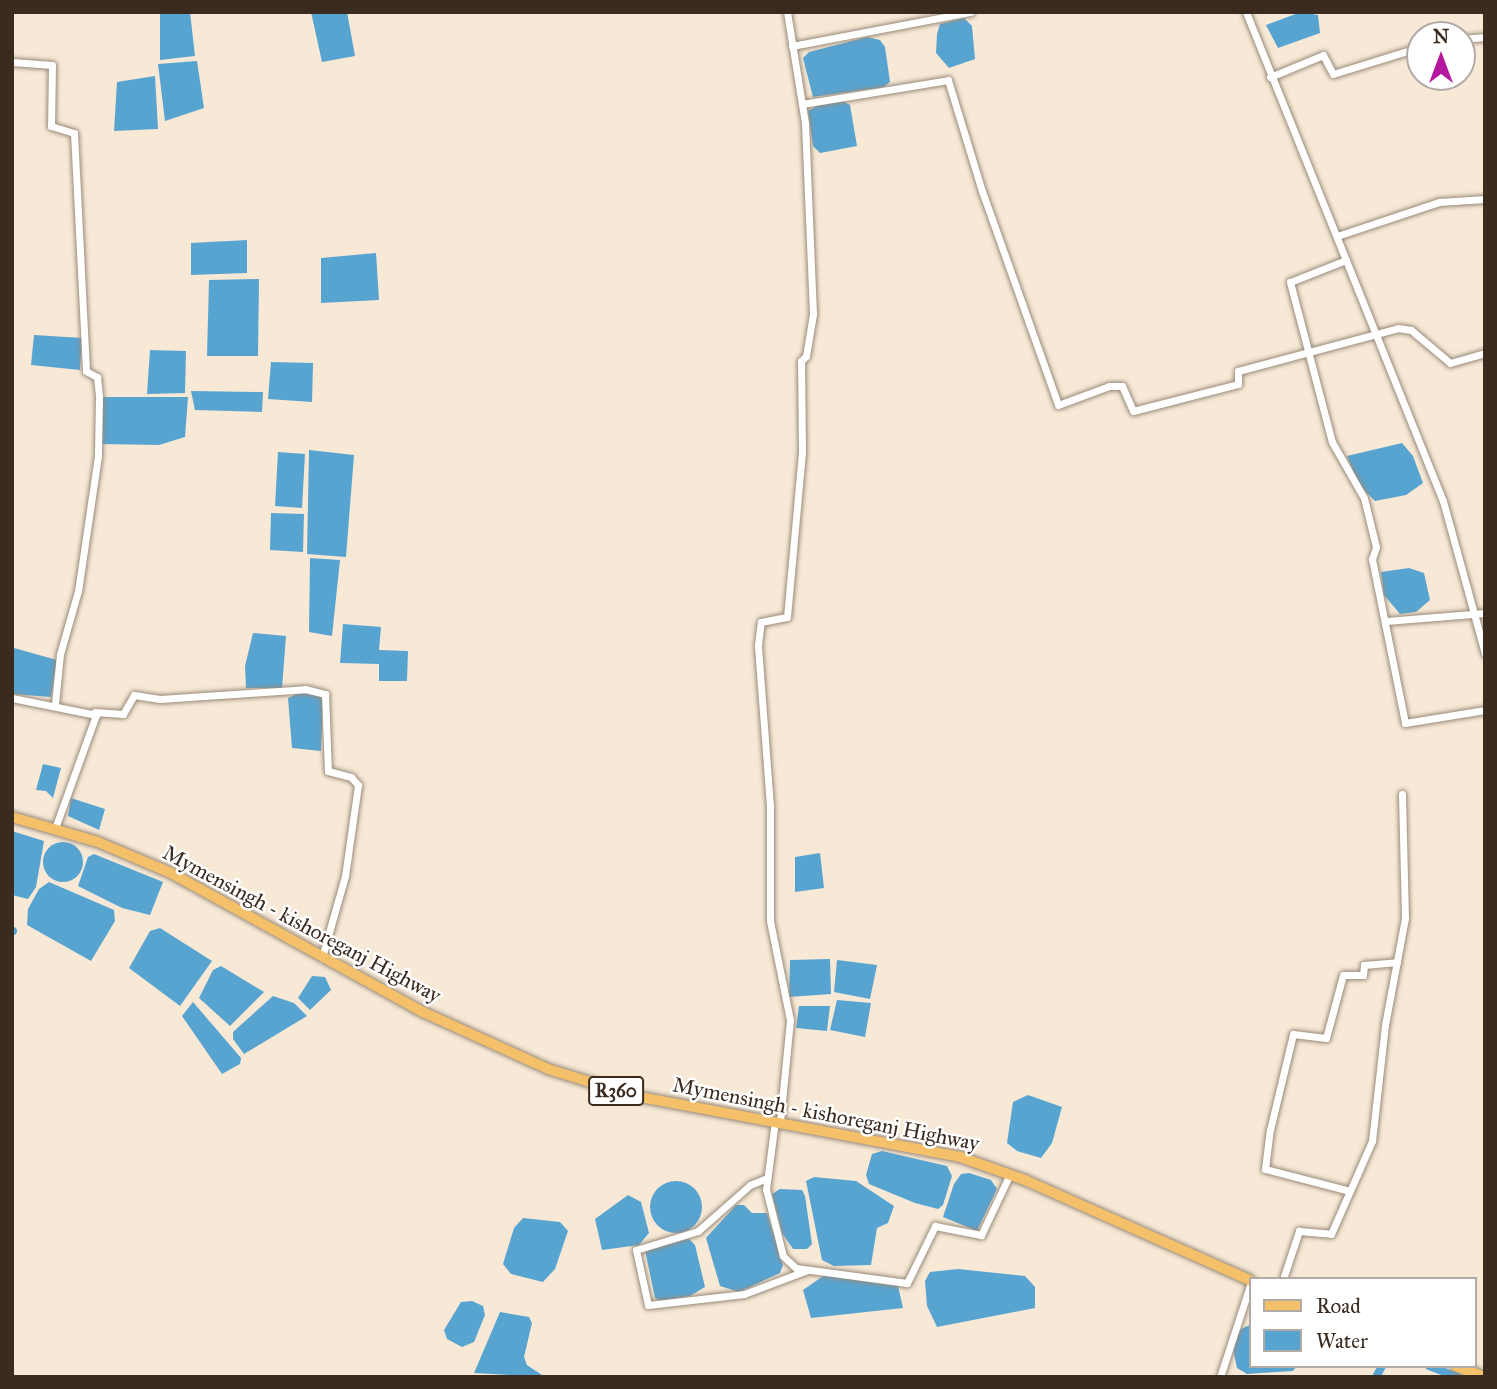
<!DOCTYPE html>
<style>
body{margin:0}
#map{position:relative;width:1497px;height:1389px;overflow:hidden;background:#f7e9d6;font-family:"IM FELL Great Primer",serif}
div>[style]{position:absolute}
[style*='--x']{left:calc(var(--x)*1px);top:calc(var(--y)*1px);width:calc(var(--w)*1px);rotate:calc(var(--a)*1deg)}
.water>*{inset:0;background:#58a4d1}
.round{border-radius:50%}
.canal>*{height:8px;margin:-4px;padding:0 4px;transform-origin:4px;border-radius:4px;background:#58a4d1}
.roads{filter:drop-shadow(0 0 2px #998a7a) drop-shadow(0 0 2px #998a7a)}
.minor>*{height:7px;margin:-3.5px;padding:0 3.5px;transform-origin:3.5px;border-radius:3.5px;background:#fff}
.primary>*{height:10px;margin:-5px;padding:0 5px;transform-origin:5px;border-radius:5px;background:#f4c16a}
span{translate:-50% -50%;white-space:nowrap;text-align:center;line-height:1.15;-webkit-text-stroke:5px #fff;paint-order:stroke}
.shield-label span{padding:2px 5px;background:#fff;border:2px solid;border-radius:5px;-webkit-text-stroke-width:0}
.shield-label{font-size:19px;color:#3b2a1e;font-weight:700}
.street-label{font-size:21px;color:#3b2a1e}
.frame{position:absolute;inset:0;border:14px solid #3b2a1e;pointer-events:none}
.legend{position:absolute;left:1249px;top:1277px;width:228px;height:91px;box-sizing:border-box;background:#fff;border:2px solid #b1aaa5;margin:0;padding:9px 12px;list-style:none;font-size:21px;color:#3b2a1e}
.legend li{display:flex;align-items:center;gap:14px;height:35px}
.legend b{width:35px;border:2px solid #b1aaa5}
.north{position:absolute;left:1406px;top:21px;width:70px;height:70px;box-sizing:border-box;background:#fff;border:2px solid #b1aaa5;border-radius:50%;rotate:0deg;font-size:19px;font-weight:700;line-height:28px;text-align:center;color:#3b2a1e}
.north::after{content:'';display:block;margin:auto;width:24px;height:32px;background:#b5179e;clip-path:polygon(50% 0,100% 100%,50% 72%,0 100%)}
</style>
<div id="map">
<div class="water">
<div style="clip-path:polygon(160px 12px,190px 12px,195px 56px,160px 60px)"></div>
<div style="clip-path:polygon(311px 12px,347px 12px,355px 56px,322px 62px)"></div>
<div style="clip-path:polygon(1301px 12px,1318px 15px,1320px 33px,1278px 48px,1266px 25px)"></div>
<div style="clip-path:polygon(964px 18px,972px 26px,975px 59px,949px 68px,936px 53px,937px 34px,940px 24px)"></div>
<div style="clip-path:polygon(867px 37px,880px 40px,885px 47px,890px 82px,884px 87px,813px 97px,803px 58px,809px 52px)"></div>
<div style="clip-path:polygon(197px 61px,204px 108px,165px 121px,158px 64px)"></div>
<div style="clip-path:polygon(155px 76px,158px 129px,114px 131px,117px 82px)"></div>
<div style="clip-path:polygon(843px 101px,850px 105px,857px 146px,820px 153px,813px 146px,808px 111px,822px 103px)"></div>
<div style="clip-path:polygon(247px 240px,247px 273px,191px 275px,191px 243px)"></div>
<div style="clip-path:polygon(376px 253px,379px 300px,321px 303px,321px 258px)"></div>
<div style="clip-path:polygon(259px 279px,258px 356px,207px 356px,209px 280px)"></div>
<div style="clip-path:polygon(34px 335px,82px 338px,80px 370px,31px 365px)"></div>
<div style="clip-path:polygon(150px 350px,186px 351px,185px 393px,147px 394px)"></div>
<div style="clip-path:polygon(271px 362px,313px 363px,312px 402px,268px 399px)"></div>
<div style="clip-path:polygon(191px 391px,263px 392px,262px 412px,195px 410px)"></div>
<div style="clip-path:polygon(103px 397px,188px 397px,185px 437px,159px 445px,99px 444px)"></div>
<div style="clip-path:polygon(1402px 443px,1413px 456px,1423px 483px,1406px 495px,1375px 501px,1359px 485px,1347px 456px)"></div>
<div style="clip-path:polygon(309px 450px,354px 455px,346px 557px,307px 554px)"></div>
<div style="clip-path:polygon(278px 452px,305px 454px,302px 508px,275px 506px)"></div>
<div style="clip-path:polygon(271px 513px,304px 514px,303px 552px,270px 550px)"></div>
<div style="clip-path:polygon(310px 558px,340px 560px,332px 636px,309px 632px)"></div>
<div style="clip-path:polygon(1409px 568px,1424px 573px,1430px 600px,1416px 612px,1400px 614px,1384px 595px,1381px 572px)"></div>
<div style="clip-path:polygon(343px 624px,381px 627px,379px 650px,408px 651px,407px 681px,379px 681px,379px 664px,340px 663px)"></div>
<div style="clip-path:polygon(253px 633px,286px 636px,282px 688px,246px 688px,245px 666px)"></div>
<div style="clip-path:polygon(14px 648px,57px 660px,51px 697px,12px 694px)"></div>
<div style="clip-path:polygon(301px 692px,321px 696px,323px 701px,321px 751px,292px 748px,288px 698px)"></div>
<div style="clip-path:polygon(43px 764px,61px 768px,53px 798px,46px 791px,36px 790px)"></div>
<div style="clip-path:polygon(71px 798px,105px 809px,99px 830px,68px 816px)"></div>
<div style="clip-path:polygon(12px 831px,44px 841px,36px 887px,28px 899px,12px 895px)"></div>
<div class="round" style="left:43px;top:842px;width:40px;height:40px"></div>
<div style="clip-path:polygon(820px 853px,824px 888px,795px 892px,795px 857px)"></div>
<div style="clip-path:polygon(94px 854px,163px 882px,150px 915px,122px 908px,78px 886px,88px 857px)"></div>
<div style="clip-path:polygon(49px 882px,114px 910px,115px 921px,91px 961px,27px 925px,28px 909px,39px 889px)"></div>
<div style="clip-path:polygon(160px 928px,212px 961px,180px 1006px,129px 968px,150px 931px)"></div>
<div style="clip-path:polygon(830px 959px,831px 994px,789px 997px,790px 960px)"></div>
<div style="clip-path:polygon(837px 960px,877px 965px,870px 999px,834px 992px)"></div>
<div style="clip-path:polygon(221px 966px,264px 992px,230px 1026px,199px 998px,213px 970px)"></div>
<div style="clip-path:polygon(312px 976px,325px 977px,331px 990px,310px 1010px,298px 998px)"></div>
<div style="clip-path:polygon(273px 996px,294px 1003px,307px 1016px,244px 1054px,233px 1039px,233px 1032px)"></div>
<div style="clip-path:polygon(837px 1000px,871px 1003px,865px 1037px,830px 1030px)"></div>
<div style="clip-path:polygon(193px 1002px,241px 1058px,240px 1064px,222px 1074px,182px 1016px)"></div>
<div style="clip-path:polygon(799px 1006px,830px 1006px,827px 1031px,796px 1028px)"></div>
<div style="clip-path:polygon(1028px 1095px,1062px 1107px,1052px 1143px,1041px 1158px,1017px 1151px,1007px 1143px,1013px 1102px)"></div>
<div style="clip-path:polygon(882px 1151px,947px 1166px,952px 1176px,943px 1205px,938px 1209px,915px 1203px,869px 1184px,866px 1175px,872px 1154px)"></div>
<div style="clip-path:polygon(969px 1173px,991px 1180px,997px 1189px,977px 1231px,943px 1217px,954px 1184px,961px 1174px)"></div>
<div style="clip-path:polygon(814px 1177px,856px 1181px,894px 1206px,888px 1223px,877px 1228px,871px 1265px,834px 1266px,822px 1260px,807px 1186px,806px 1181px)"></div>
<div class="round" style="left:650px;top:1181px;width:52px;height:52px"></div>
<div style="clip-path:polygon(780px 1189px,802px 1190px,805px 1196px,812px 1244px,807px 1249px,793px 1249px,782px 1233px,772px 1194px)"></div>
<div style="clip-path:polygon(628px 1195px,641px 1202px,649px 1233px,639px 1245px,602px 1250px,595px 1219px)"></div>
<div style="clip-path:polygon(736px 1205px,744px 1205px,752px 1213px,767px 1213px,783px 1265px,780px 1273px,739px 1292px,720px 1286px,706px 1238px)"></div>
<div style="clip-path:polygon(523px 1218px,560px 1222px,568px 1231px,555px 1269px,543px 1282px,511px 1274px,503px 1264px,514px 1228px)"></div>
<div style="clip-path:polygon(689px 1239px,695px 1245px,705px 1287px,690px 1296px,660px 1301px,655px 1298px,645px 1250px)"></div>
<div style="clip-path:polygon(958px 1269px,1025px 1276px,1035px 1287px,1035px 1308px,937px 1327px,927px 1306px,925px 1281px,930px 1272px)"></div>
<div style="clip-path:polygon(826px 1274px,898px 1286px,903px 1308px,811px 1318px,803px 1290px)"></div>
<div style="clip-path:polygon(472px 1301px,483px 1306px,485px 1315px,474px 1342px,462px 1347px,447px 1339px,444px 1330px,461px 1302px)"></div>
<div style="clip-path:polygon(500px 1312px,529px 1317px,532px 1323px,524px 1357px,527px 1365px,545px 1377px,474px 1373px)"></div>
<div style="clip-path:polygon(1250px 1325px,1250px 1366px,1297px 1366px,1293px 1371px,1247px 1374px,1237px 1368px,1232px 1344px,1241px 1329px)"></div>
</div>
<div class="canal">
<div style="--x:12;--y:931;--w:1;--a:0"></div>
<div style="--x:1429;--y:1366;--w:30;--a:21"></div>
<div style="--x:1376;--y:1377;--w:13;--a:-61"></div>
</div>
<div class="roads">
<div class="minor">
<div style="--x:1246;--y:12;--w:527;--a:68.06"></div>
<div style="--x:1443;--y:501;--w:158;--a:74.6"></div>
<div style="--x:1462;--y:39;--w:23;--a:-5"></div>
<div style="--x:792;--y:46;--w:182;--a:-10.8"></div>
<div style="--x:12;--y:62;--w:40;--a:4.3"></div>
<div style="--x:52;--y:65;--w:61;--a:90.9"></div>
<div style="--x:51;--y:126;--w:24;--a:17"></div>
<div style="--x:74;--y:133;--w:238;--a:87.1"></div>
<div style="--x:86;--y:371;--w:13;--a:29"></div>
<div style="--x:97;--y:377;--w:19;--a:84"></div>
<div style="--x:99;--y:396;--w:60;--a:91"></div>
<div style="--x:98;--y:456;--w:136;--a:98.4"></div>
<div style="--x:78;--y:591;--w:66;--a:105.9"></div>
<div style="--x:60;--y:654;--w:50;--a:95.7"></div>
<div style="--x:1270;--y:77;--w:57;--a:-22.5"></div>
<div style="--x:1323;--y:55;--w:21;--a:62"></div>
<div style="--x:1333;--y:74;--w:91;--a:-17.2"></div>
<div style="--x:802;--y:104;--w:148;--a:-9.3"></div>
<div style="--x:948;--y:80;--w:116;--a:73"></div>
<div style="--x:982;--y:191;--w:227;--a:70.4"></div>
<div style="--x:1058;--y:405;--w:54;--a:-20.4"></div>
<div style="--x:1109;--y:386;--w:13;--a:0"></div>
<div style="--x:1122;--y:386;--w:27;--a:66"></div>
<div style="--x:1133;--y:411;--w:108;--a:-14.4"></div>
<div style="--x:1238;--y:384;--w:13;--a:-90"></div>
<div style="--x:1238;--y:371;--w:166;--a:-15"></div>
<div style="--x:1398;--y:328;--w:13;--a:9"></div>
<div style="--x:1411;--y:330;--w:51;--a:40.2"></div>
<div style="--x:1450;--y:363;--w:36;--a:-16"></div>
<div style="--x:1337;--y:236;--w:108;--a:-18.4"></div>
<div style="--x:1439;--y:202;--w:46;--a:-3.7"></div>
<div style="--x:1346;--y:260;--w:60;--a:158.6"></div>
<div style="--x:1290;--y:282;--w:165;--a:75.3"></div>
<div style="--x:1332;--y:442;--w:64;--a:60.3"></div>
<div style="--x:1364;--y:498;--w:50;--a:76.2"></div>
<div style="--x:1376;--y:547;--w:13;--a:108"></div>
<div style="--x:1372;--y:559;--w:167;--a:78.6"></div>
<div style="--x:1405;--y:723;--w:81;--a:-9.2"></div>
<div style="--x:1386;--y:621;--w:99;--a:-4.6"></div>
<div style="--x:12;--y:698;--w:86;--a:11.4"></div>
<div style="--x:96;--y:715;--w:120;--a:109.9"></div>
<div style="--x:95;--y:712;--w:28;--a:4"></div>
<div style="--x:123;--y:714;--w:22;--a:-60"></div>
<div style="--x:134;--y:695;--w:26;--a:9"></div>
<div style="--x:160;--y:699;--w:145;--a:-3.9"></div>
<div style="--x:305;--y:689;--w:21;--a:14"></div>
<div style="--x:325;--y:694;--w:77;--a:87.8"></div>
<div style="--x:328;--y:771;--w:24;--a:15"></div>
<div style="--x:351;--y:777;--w:11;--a:49"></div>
<div style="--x:358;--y:785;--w:92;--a:98.1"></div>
<div style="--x:345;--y:876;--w:81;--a:105.8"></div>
<div style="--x:775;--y:1121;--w:69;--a:97.5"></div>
<div style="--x:766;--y:1189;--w:69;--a:75.8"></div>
<div style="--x:783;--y:1256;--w:18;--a:43"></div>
<div style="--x:796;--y:1268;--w:112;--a:7.7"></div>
<div style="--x:907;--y:1283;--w:64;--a:-63.8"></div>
<div style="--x:935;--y:1226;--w:47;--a:11.1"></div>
<div style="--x:981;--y:1235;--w:68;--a:-64.6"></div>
<div style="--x:780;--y:1122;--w:102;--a:-84.4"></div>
<div style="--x:790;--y:1020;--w:101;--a:-101.4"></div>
<div style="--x:770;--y:921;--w:115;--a:-90"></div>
<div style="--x:770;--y:806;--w:161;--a:-94.3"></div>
<div style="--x:758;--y:645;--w:23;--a:-83"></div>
<div style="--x:761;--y:622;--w:26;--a:-11"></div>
<div style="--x:787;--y:617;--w:167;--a:-84.8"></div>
<div style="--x:802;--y:451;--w:90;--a:-90.6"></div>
<div style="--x:801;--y:361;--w:7;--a:-45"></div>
<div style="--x:806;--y:356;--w:43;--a:-80.5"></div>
<div style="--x:813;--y:314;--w:191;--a:-92.4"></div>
<div style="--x:805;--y:123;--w:112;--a:-99.2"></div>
<div style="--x:767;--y:1178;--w:18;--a:158"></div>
<div style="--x:750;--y:1185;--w:69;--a:138.5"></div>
<div style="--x:698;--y:1231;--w:65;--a:163"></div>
<div style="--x:636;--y:1250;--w:56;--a:77.7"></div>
<div style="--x:648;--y:1305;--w:97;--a:-6.5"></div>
<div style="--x:744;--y:1294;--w:68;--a:-20.6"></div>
<div style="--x:1350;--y:1191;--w:88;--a:-165.5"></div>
<div style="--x:1265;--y:1169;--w:39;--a:-83"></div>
<div style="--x:1270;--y:1130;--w:99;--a:-76.5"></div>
<div style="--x:1293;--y:1034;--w:33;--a:7"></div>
<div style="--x:1326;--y:1038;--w:65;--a:-74.9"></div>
<div style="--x:1343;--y:975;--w:20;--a:0"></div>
<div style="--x:1363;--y:975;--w:10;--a:-84"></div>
<div style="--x:1364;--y:965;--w:33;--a:-5"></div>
<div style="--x:1283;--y:1279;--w:51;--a:-71.6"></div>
<div style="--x:1299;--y:1231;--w:32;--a:5"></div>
<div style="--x:1331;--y:1234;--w:102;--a:-66.2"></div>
<div style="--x:1372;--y:1141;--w:117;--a:-83.6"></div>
<div style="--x:1385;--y:1025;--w:109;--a:-79.4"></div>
<div style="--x:1405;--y:918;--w:124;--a:-91.4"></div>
<div style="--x:1220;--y:1377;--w:97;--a:-71.9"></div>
</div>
<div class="primary">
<div style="--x:12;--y:817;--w:90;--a:16.2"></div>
<div style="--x:98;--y:842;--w:79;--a:23"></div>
<div style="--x:171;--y:873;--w:288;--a:28.9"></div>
<div style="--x:423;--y:1012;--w:137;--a:24.5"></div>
<div style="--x:548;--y:1069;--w:91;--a:17.2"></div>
<div style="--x:635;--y:1096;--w:331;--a:10.6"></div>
<div style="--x:960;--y:1157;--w:69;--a:19.5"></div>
<div style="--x:1025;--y:1180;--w:246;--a:24"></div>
<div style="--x:1456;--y:1366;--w:31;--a:21"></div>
</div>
</div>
<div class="shield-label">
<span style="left:616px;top:1091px">R360</span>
</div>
<div class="street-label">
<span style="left:302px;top:924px;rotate:28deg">Mymensingh - kishoreganj Highway</span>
<span style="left:826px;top:1114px;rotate:11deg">Mymensingh - kishoreganj Highway</span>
</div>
<div class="frame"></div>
<ul class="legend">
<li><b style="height:9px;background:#f4c16a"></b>Road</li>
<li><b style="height:19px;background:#58a4d1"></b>Water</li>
</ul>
<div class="north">N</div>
</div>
